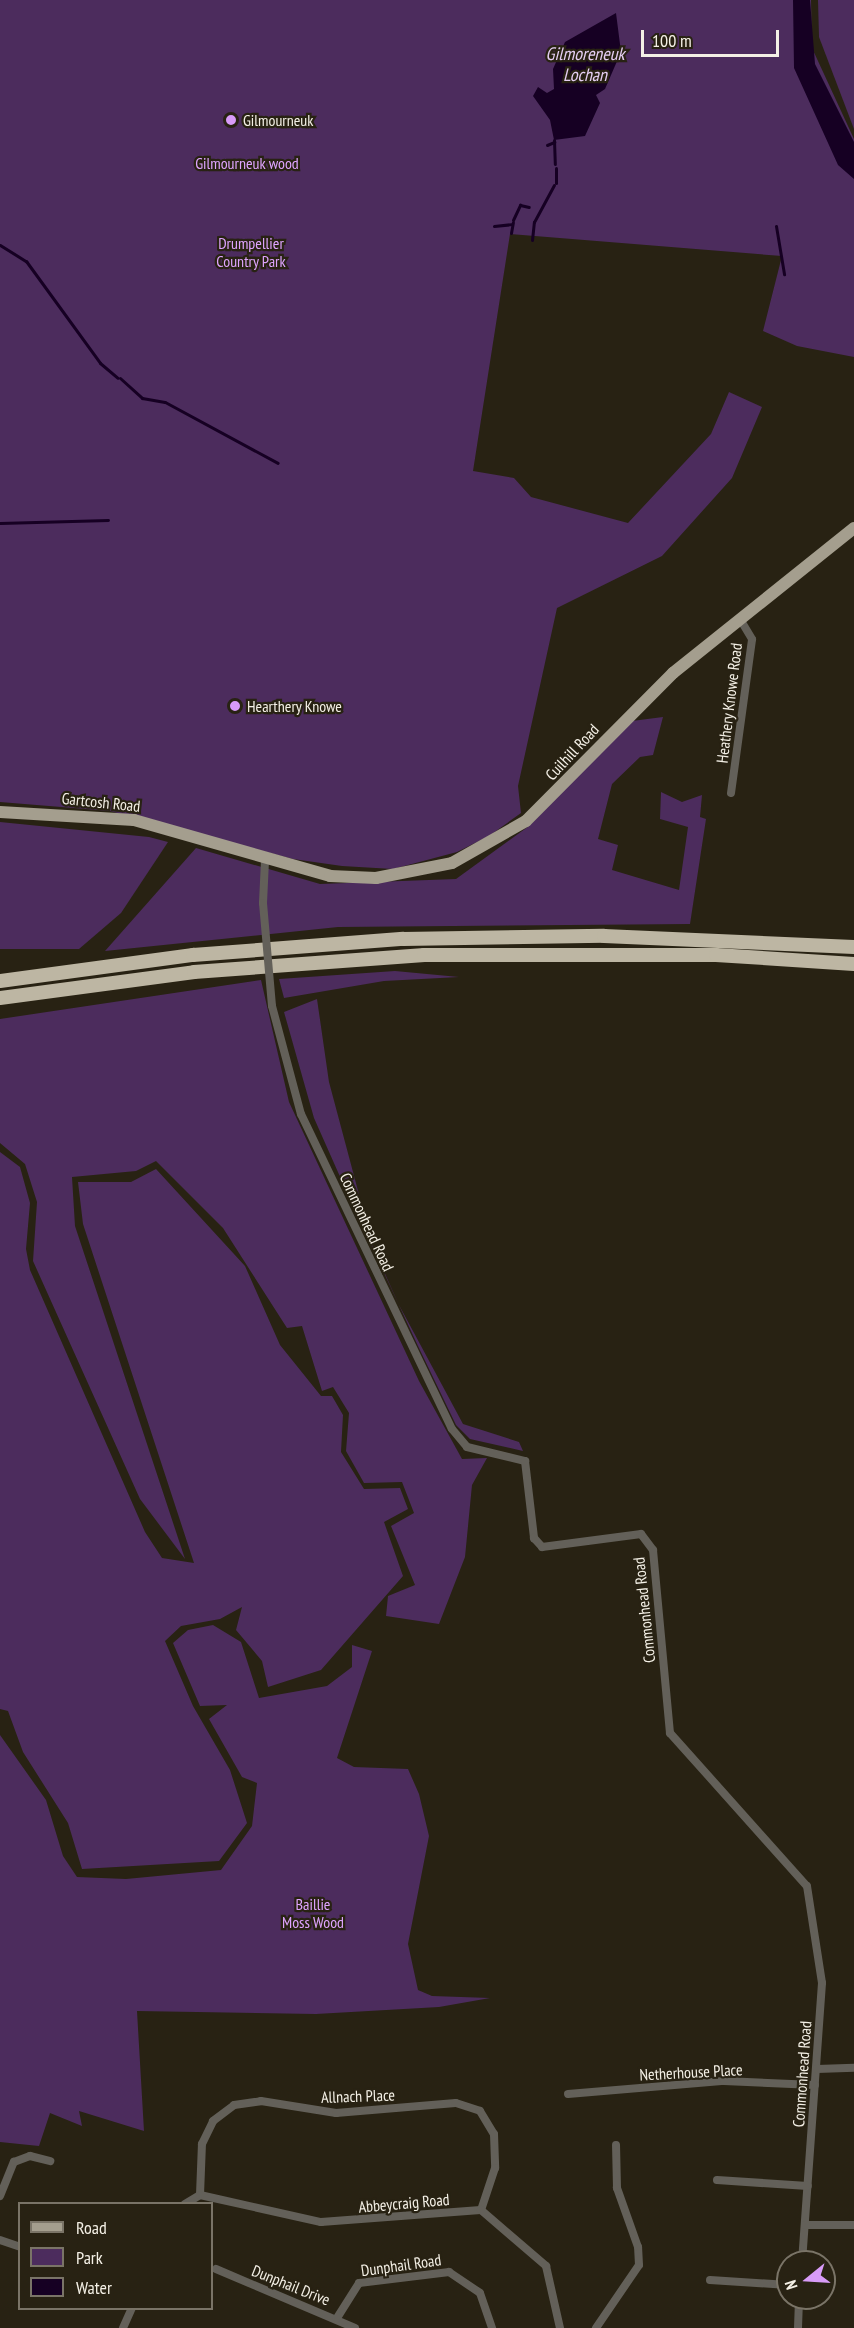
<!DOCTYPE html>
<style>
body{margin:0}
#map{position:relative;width:854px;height:2328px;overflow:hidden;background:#282213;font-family:"PT Sans Narrow",sans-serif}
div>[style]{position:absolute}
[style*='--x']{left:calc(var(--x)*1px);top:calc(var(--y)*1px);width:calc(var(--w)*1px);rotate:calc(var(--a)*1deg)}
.green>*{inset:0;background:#4c2c5d}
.water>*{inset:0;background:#160023}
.stream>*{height:3px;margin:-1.5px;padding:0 1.5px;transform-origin:1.5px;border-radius:1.5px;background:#160023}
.minor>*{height:8px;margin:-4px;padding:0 4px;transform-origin:4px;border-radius:4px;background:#636059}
.primary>*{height:12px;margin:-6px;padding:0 6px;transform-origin:6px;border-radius:6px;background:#a49e8e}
.motorway>*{height:14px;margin:-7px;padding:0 7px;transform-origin:7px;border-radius:7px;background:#bdb6a3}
.minor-bridge>*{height:8px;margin:-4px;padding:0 4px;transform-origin:4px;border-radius:4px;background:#636059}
.dots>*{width:16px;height:16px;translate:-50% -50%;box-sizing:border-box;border:3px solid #282213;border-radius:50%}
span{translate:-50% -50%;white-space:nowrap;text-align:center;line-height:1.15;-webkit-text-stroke:4.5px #282213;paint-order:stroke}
.poi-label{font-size:16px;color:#f4f0e6}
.left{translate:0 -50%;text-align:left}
.park-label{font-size:16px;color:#dfa4ff}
.street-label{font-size:16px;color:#f4f0e6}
.water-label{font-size:18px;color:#e5cef3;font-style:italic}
.legend{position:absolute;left:18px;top:2202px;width:195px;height:108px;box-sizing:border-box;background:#282213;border:2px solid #7a7467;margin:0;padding:8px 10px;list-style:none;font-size:18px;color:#f4f0e6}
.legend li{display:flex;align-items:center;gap:12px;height:30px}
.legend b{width:30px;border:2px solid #7a7467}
.north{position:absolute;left:776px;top:2250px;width:60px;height:60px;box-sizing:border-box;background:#282213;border:2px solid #7a7467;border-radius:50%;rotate:252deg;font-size:16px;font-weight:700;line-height:24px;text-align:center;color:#f4f0e6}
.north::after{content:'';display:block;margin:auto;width:21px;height:27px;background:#d89bf8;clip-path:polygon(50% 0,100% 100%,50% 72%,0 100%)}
.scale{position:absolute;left:641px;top:30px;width:138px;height:27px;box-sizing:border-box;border:3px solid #f4f0e6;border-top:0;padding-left:8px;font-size:18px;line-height:21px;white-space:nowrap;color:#f4f0e6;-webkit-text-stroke:4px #282213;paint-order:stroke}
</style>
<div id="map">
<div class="green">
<div style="clip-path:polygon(0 0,811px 0,812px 48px,854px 139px,854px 357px,797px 346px,763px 331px,782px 256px,510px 234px,473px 471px,514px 478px,531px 497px,628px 523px,711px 434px,729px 392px,762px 407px,732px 478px,662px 556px,557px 608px,518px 786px,521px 813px,489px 836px,457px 852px,393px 869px,342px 866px,293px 859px,110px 811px,0 802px)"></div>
<div style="clip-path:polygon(818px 0,854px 0,854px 129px,819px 37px)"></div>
<div style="clip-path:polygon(663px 717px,653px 755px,640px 757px,612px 784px,598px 839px,618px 845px,612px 870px,679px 890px,688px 827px,660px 819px,661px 792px,682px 802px,702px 795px,700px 817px,706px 819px,690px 924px,338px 927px,105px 951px,196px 848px,320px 884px,456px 879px,529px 826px,632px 721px)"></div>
<div style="clip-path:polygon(0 822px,149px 837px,168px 842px,121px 913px,79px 949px,0 949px)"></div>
<div style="clip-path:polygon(395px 971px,459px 977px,384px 981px,284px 998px,279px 979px)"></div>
<div style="clip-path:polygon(261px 980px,289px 1102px,419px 1381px,462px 1459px,487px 1458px,472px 1485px,465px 1557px,439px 1624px,386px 1616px,388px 1596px,415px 1585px,391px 1526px,414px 1513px,402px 1482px,364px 1483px,346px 1451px,349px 1413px,333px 1387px,322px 1391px,302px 1326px,287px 1328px,223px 1228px,156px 1161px,136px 1171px,72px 1177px,75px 1226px,185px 1559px,140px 1499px,33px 1261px,37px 1202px,25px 1164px,0 1143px,0 1019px)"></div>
<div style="clip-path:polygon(317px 999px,329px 1082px,373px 1247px,399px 1305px,463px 1424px,519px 1442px,523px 1451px,470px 1439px,456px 1425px,418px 1346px,353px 1206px,314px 1118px,284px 1012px)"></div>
<div style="clip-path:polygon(0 1152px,20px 1167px,30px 1203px,26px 1249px,30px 1270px,145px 1532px,162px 1558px,194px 1563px,83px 1224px,78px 1182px,131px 1182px,156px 1169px,245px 1266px,280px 1345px,321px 1396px,332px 1396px,343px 1415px,341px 1452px,364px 1489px,400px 1488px,408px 1509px,384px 1522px,403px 1576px,321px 1670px,268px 1687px,262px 1661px,236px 1630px,242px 1607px,220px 1619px,181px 1626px,165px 1641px,193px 1706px,230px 1770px,247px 1823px,219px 1861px,82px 1869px,68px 1823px,23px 1752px,8px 1711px,0 1709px)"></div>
<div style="clip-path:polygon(213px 1625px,241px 1642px,259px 1698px,327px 1686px,352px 1667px,352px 1645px,372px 1651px,337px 1758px,354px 1767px,408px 1769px,419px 1794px,429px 1836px,408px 1944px,418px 1990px,432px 1996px,490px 1998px,439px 2007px,316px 2014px,137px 2011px,144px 2131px,79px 2111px,82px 2126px,50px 2113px,39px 2146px,0 2142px,0 1735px,46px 1800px,63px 1856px,77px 1877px,126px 1879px,221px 1870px,252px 1826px,257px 1783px,242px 1777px,209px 1719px,227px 1705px,200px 1706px,173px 1643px,188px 1630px)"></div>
</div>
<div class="water">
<div style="clip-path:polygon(793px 0,810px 0,815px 64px,854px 142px,854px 179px,838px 165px,794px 68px)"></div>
<div style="clip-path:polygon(616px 13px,621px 52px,605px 89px,596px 95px,600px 103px,585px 136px,554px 140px,550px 120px,533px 96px,538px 87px,547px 93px,554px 89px,553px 69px,565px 42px)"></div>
</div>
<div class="stream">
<div style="--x:554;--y:140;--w:24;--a:88"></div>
<div style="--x:547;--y:145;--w:8;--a:-23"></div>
<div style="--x:556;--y:183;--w:15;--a:-90"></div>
<div style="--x:513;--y:220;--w:17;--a:-65"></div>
<div style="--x:520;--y:205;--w:9;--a:13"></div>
<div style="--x:494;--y:226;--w:18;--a:-6"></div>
<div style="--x:776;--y:226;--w:49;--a:80.5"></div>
<div style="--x:511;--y:233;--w:11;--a:-80"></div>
<div style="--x:532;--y:240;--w:18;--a:-84"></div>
<div style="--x:534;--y:222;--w:42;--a:-61.6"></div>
<div style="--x:0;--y:245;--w:31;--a:32"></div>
<div style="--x:26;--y:261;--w:126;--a:54"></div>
<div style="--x:100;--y:363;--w:23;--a:40"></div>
<div style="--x:120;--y:378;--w:30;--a:42"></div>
<div style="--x:142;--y:398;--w:23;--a:10"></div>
<div style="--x:165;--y:402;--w:128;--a:28.4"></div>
<div style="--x:0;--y:523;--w:108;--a:-1.6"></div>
</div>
<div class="minor">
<div style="--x:731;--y:793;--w:155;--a:-82.2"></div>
<div style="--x:752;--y:639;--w:23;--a:-121"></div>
<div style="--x:263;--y:903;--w:43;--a:-87.3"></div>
<div style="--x:272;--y:1006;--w:112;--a:75"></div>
<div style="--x:301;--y:1114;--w:349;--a:64.4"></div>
<div style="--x:452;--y:1429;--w:23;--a:50"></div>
<div style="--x:467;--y:1447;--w:60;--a:13.6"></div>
<div style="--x:525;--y:1461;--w:78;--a:83.3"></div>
<div style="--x:534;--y:1538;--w:12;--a:48"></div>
<div style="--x:542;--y:1547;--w:100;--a:-7.5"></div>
<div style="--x:641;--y:1534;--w:20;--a:53"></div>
<div style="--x:653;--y:1550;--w:184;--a:84.7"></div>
<div style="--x:670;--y:1733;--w:205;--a:48.2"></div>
<div style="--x:807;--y:1886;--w:98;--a:81.2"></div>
<div style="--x:822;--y:1983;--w:280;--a:94.1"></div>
<div style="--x:817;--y:2069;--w:37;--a:-2"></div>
<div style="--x:568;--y:2094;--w:157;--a:-4.8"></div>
<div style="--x:724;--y:2081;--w:91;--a:2.5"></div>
<div style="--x:717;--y:2180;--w:91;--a:3.8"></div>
<div style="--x:200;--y:2195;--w:51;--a:-87.8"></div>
<div style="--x:202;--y:2144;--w:25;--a:-64"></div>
<div style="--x:213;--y:2121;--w:26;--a:-37"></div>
<div style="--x:234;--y:2105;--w:27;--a:-8"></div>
<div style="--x:261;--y:2101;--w:76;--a:9.1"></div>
<div style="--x:336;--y:2113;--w:120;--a:-4.8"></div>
<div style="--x:456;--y:2103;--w:25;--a:18"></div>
<div style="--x:480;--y:2111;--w:27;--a:59"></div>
<div style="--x:494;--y:2134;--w:34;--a:88"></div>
<div style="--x:495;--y:2168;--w:44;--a:108.4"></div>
<div style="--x:0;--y:2196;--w:37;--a:-68"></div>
<div style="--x:14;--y:2162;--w:17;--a:-21"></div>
<div style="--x:30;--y:2156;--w:21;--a:14"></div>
<div style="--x:185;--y:2204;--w:17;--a:-31"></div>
<div style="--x:200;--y:2195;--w:124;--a:12.6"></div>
<div style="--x:321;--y:2222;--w:160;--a:-4.3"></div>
<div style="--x:481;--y:2210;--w:86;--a:40.7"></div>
<div style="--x:546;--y:2266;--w:64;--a:77.3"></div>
<div style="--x:805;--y:2225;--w:49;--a:0"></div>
<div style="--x:0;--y:2240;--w:21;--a:19"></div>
<div style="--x:216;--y:2269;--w:151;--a:23"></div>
<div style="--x:710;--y:2280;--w:78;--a:3.7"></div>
<div style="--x:337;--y:2318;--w:41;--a:-57.8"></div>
<div style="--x:359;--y:2283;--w:91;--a:-7"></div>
<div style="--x:449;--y:2272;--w:37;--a:34"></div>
<div style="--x:480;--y:2293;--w:37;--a:71"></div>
<div style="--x:123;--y:2328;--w:22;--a:-66"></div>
<div style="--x:596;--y:2328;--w:76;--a:-55.7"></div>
<div style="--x:639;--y:2265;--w:18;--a:-93"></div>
<div style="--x:638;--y:2247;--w:63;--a:-109.6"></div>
<div style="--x:617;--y:2188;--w:43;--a:-91.3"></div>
<div style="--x:798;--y:2328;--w:30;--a:-88"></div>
</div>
<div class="primary">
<div style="--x:0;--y:812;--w:134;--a:3.4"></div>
<div style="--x:134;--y:820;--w:204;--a:15.9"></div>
<div style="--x:330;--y:876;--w:46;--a:2.5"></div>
<div style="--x:376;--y:878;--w:77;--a:-11.2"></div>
<div style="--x:452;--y:863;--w:85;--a:-29.6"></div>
<div style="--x:526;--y:821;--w:209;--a:-45.2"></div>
<div style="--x:673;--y:673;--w:232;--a:-38.7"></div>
</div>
<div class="motorway">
<div style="--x:0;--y:981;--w:195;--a:-7.7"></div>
<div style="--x:193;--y:955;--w:211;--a:-4.4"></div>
<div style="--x:403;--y:939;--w:201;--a:-0.9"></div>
<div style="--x:604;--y:936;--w:250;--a:2.5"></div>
<div style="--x:0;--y:998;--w:196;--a:-7.6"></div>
<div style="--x:194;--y:972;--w:231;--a:-4.2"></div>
<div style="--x:424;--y:955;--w:292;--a:0"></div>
<div style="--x:716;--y:955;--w:138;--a:3.7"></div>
</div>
<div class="minor-bridge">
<div style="--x:263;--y:903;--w:103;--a:85"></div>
</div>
<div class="dots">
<div style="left:231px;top:120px;background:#d89bf8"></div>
<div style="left:235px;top:706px;background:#d89bf8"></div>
</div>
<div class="poi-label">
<span class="left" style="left:243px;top:120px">Gilmourneuk</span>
<span class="left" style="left:247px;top:706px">Hearthery Knowe</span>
</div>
<div class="park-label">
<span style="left:247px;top:163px">Gilmourneuk wood</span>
<span style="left:251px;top:252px">Drumpellier<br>Country Park</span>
<span style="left:313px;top:1913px">Baillie<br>Moss Wood</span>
</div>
<div class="street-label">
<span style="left:729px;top:703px;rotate:-83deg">Heathery Knowe Road</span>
<span style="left:572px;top:752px;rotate:-47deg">Cuilhill Road</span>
<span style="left:101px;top:802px;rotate:6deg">Gartcosh Road</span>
<span style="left:367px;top:1222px;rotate:65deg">Commonhead Road</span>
<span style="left:644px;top:1610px;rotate:-96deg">Commonhead Road</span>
<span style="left:691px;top:2072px;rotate:-3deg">Netherhouse Place</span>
<span style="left:802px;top:2074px;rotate:-86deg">Commonhead Road</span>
<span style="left:358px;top:2096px;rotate:-2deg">Allnach Place</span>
<span style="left:404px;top:2203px;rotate:-5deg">Abbeycraig Road</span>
<span style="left:401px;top:2265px;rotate:-8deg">Dunphail Road</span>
<span style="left:291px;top:2285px;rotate:22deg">Dunphail Drive</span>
</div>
<div class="water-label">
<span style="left:585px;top:65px">Gilmoreneuk<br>Lochan</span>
</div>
<ul class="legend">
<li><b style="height:8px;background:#a49e8e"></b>Road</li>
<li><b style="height:16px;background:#4c2c5d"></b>Park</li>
<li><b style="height:16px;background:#160023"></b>Water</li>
</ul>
<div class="north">N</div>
<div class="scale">100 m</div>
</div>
